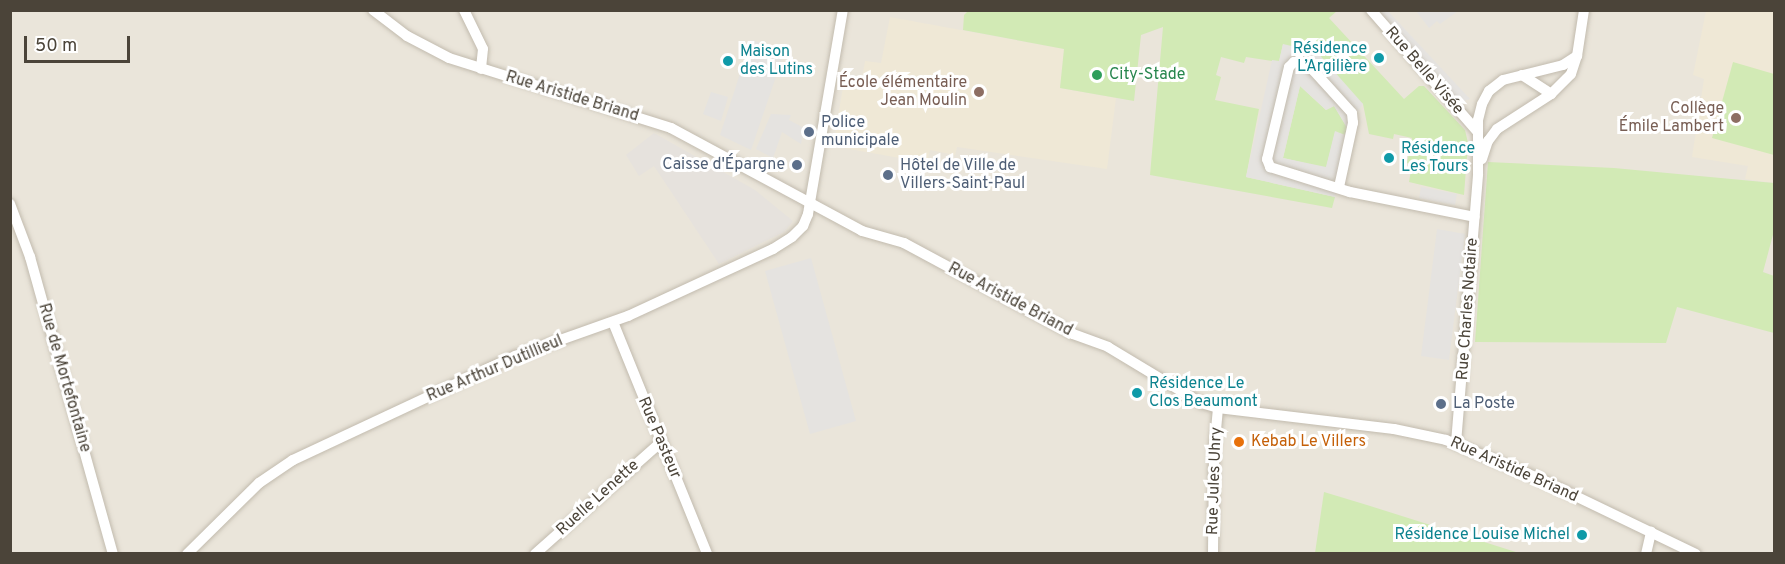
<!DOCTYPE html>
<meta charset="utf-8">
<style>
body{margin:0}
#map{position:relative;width:1785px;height:564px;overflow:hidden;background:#f6f3ec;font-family:Overpass,sans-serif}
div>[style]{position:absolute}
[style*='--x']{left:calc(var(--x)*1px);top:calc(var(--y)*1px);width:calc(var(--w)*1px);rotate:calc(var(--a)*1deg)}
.residential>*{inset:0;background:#eae5da}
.industrial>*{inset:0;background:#e6e2dd}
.education>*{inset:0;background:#efe8d6}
.green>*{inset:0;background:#d2eab5}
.parking>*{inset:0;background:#e5e3e0}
.roads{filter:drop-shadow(0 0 2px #c2bbae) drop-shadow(0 0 2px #c2bbae)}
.minor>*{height:10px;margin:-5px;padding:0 5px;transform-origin:5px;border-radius:5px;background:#fff}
.dots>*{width:16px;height:16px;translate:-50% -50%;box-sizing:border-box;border:3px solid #fff;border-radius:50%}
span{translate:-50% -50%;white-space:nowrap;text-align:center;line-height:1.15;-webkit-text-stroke:6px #fff;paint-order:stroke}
.culture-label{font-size:16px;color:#0d838f}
.right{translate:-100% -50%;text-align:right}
.left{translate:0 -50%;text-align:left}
.street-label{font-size:16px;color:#4b4439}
.leisure-label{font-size:16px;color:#27864d}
.education-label{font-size:16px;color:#785e54}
.service-label{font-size:16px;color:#4e5e75}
.food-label{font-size:16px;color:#c56008}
.frame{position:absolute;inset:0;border:12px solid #4b4439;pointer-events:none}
.scale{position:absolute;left:24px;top:36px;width:106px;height:27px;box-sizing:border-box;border:3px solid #4b4439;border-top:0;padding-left:8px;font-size:18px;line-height:21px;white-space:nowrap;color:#4b4439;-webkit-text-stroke:4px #fff;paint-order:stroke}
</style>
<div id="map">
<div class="residential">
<div style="clip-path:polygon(10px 11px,1774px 11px,1774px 553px,11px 553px)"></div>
</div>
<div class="industrial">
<div style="clip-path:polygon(654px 133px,755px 190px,793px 221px,784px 232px,719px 264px,654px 166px,639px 176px,626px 155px)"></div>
</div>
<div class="education">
<div style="clip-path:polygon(1706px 11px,1774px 11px,1774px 183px,1745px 179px,1748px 166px,1692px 157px,1704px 79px,1693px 75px)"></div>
<div style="clip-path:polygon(890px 17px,1064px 49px,1060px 88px,1116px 98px,1107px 169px,957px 147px,955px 155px,930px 150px,927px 163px,833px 146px,843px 87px,860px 90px,865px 61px,881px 63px)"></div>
</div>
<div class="green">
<div style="clip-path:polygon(968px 11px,1337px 11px,1329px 18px,1404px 99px,1419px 86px,1424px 86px,1465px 130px,1468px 143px,1464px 195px,1409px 182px,1412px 164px,1407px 163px,1412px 138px,1394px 134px,1393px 139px,1369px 134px,1363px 104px,1283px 44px,1279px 62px,1246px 57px,1244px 63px,1221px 57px,1216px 75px,1221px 77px,1215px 100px,1259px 109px,1246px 177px,1335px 197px,1332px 208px,1150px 175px,1163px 27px,1141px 35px,1134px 101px,1060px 88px,1064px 49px,963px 30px,964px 15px)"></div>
<div style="clip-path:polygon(1733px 62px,1774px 74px,1774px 155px,1712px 138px)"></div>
<div style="clip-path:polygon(1300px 86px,1326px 110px,1334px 106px,1347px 127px,1345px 135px,1335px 132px,1326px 168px,1283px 158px)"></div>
<div style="clip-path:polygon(1488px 162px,1614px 168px,1774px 183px,1774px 231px,1763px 272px,1774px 276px,1774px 333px,1677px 307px,1666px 343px,1475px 342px)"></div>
<div style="clip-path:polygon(1324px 492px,1367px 505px,1519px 553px,1315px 553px)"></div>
</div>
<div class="parking">
<div style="clip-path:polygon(1371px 11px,1388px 11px,1470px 99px,1453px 104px)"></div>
<div style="clip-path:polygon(1416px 11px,1458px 11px,1440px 24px,1437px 21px,1429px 28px)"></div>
<div style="clip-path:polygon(751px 40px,785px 50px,751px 150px,720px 135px)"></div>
<div style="clip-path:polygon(evenodd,1283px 44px,1317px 52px,1363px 104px,1353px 118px,1335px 197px,1246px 177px,1272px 60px,1279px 61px,1283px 44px,1300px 86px,1326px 110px,1334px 106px,1347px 128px,1345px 135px,1335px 131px,1326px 167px,1283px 158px,1300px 86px)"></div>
<div style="clip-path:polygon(711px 92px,728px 97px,721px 121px,703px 114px)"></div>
<div style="clip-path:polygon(771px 114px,791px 115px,789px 120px,804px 128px,801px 144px,782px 132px,773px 158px,756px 149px)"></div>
<div style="clip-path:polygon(1421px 187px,1457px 194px,1455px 205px,1419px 198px)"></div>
<div style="clip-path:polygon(1437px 229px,1465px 234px,1449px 360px,1421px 356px)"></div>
<div style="clip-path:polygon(811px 258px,856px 421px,810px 434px,765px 271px)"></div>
</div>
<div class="roads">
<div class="minor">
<div style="--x:373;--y:10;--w:43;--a:37.4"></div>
<div style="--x:407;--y:36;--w:47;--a:27.6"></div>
<div style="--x:449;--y:58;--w:233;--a:17.5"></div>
<div style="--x:671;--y:128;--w:217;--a:28.3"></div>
<div style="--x:862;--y:231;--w:44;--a:15.9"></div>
<div style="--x:904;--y:243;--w:192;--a:28.3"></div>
<div style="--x:1073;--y:334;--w:37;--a:20"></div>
<div style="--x:1108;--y:347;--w:109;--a:31.1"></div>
<div style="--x:1201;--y:403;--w:18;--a:16"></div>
<div style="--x:1218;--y:408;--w:177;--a:6.8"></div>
<div style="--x:1394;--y:429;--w:53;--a:11.9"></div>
<div style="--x:1446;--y:440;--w:102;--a:22.5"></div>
<div style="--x:1540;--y:479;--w:173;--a:25.7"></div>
<div style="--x:464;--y:10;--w:43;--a:64"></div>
<div style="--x:483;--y:49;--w:20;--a:96"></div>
<div style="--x:1371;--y:10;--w:161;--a:48.8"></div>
<div style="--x:1522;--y:75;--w:35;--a:33"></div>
<div style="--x:1482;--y:159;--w:19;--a:-72"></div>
<div style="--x:1488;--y:141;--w:15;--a:-53"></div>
<div style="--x:1497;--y:129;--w:64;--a:-32.9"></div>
<div style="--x:1551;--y:94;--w:28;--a:-45"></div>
<div style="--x:1571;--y:74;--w:19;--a:-72"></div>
<div style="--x:1577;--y:56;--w:47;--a:-81.3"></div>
<div style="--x:1339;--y:187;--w:66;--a:-77.7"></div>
<div style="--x:1353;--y:123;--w:10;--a:-96"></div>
<div style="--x:1352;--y:113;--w:58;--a:-132.2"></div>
<div style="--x:1313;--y:70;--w:13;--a:-141"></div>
<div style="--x:1303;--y:62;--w:9;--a:180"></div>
<div style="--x:1294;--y:62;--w:7;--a:135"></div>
<div style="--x:1289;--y:67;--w:95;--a:103.4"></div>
<div style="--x:1267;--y:159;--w:9;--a:69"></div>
<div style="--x:1270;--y:167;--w:84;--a:17.4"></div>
<div style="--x:1350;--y:192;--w:127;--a:11.3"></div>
<div style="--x:10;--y:204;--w:57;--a:69.3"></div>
<div style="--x:30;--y:257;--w:308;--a:74.4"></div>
<div style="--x:613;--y:322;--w:250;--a:67.9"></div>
<div style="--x:1456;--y:443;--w:270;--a:-85.3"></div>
<div style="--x:1478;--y:174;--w:54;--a:-90"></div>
<div style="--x:1478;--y:120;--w:16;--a:-76"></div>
<div style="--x:1482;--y:104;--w:15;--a:-62"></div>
<div style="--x:1489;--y:91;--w:18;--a:-38"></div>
<div style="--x:1503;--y:80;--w:62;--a:-14"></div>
<div style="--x:1563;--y:65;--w:17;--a:-33"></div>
<div style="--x:187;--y:554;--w:101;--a:-44.6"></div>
<div style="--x:259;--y:483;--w:41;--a:-34.1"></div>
<div style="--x:293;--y:460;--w:245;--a:-25.1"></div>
<div style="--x:515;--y:356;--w:120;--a:-19.5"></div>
<div style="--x:628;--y:316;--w:160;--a:-24.8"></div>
<div style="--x:773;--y:249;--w:22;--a:-32"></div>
<div style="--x:792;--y:237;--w:16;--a:-45"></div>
<div style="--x:803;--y:226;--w:13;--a:-67"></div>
<div style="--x:808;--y:214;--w:207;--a:-80.3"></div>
<div style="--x:535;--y:554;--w:169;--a:-41.6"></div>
<div style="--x:1213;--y:554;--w:102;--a:-89.4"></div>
<div style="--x:1214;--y:452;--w:44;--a:-84.8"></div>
<div style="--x:1646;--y:554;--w:23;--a:-77"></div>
</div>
</div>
<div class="dots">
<div style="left:1379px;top:58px;background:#0f9aa8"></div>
<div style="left:728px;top:61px;background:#0f9aa8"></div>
<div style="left:1097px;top:75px;background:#2e9e5b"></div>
<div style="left:979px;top:92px;background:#8d6e63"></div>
<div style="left:1736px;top:118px;background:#8d6e63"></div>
<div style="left:809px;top:132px;background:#5c6f8a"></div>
<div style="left:1389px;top:158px;background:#0f9aa8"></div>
<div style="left:797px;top:165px;background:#5c6f8a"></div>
<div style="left:888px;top:175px;background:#5c6f8a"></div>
<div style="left:1137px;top:393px;background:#0f9aa8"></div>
<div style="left:1441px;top:404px;background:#5c6f8a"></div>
<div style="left:1239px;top:442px;background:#e8710a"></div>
<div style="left:1582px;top:535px;background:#0f9aa8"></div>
</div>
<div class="culture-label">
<span class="right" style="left:1367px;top:58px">Résidence<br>L’Argilière</span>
<span class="left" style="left:740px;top:61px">Maison<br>des Lutins</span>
<span class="left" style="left:1401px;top:158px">Résidence<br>Les Tours</span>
<span class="left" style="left:1149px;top:393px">Résidence Le<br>Clos Beaumont</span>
<span class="right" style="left:1570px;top:535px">Résidence Louise Michel</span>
</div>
<div class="street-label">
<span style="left:1424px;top:71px;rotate:49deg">Rue Belle Visée</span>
<span style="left:572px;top:97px;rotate:17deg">Rue Aristide Briand</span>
<span style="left:1010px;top:300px;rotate:28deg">Rue Aristide Briand</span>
<span style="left:1468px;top:309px;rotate:-86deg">Rue Charles Notaire</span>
<span style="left:495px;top:369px;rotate:-23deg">Rue Arthur Dutillieul</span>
<span style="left:64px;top:378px;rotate:74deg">Rue de Mortefontaine</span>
<span style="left:659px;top:438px;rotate:67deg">Rue Pasteur</span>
<span style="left:1514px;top:470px;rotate:24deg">Rue Aristide Briand</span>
<span style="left:1215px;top:481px;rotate:-88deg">Rue Jules Uhry</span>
<span style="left:598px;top:498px;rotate:-42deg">Ruelle Lenette</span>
</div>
<div class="leisure-label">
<span class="left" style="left:1109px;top:75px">City-Stade</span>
</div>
<div class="education-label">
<span class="right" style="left:967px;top:92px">École élémentaire<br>Jean Moulin</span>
<span class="right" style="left:1724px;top:118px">Collège<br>Émile Lambert</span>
</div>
<div class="service-label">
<span class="left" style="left:821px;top:132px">Police<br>municipale</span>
<span class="right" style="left:785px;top:165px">Caisse d'Épargne</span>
<span class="left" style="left:900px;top:175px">Hôtel de Ville de<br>Villers-Saint-Paul</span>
<span class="left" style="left:1453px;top:404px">La Poste</span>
</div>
<div class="food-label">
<span class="left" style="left:1251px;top:442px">Kebab Le Villers</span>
</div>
<div class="frame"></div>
<div class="scale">50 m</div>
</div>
